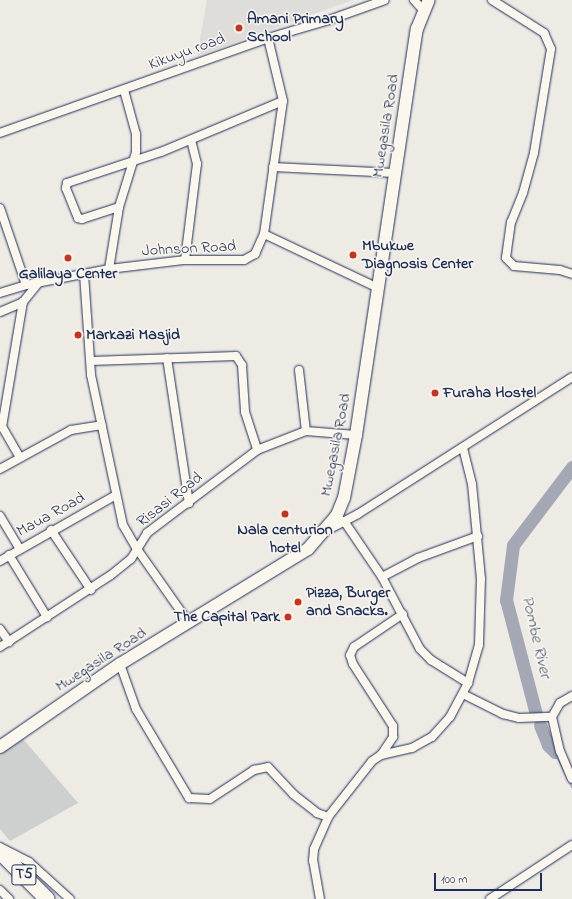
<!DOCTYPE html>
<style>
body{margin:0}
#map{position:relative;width:572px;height:899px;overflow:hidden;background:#eeebe4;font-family:"Indie Flower",sans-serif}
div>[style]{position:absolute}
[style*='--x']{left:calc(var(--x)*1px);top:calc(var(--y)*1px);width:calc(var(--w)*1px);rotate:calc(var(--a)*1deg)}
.built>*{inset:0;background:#deddda}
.green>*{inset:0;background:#cecfcf}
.stream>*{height:2px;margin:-1px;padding:0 1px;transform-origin:1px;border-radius:1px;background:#a3a8b4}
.river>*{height:13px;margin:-6.5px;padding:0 6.5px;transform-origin:6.5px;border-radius:6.5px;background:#a3a8b4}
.roads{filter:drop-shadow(0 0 1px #1b2f5e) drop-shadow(0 0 1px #1b2f5e)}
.street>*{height:8px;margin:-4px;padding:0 4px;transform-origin:4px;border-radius:4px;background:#fbf7ec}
.secondary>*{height:12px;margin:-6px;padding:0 6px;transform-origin:6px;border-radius:6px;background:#fbf7ec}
.highway>*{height:15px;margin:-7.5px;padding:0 7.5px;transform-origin:7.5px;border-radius:7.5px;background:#fbf7ec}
.dots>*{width:11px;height:11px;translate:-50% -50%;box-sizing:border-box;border:2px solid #fbf7ec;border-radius:50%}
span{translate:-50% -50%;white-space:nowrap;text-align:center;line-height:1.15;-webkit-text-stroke:3px #fbf7ec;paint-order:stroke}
.shield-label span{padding:1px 3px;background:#fbf7ec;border:1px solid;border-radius:3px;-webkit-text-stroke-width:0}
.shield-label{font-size:15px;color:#1b2f5e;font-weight:700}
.poi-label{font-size:16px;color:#1b2f5e;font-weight:700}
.left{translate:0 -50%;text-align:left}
.right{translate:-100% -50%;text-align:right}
.street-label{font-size:16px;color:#1b2f5e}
.water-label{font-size:17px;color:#445378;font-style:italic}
.scale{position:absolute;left:434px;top:873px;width:108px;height:18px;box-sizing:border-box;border:2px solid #1b2f5e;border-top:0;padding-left:5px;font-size:12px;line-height:14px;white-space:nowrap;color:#1b2f5e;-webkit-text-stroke:3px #fbf7ec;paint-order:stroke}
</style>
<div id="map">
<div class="built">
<div style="clip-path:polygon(207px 0,353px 0,197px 56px)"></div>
</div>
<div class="green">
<div style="clip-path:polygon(23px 739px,78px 803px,10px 841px,0 829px,0 754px)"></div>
</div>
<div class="stream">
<div style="--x:555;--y:752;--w:39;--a:64"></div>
</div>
<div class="river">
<div style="--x:536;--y:714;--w:118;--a:-104.7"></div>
<div style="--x:506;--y:600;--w:55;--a:-82.7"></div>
<div style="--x:513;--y:545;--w:98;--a:-52.9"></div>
<div style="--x:540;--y:725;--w:22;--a:68"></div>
<div style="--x:548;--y:745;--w:10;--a:45"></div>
</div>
<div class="roads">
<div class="street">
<div style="--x:414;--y:0;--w:13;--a:48"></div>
<div style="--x:492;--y:0;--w:62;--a:32.4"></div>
<div style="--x:544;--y:33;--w:17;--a:66"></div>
<div style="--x:551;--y:49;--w:105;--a:99.3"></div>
<div style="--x:534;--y:153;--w:41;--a:105.4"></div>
<div style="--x:523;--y:193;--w:31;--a:112"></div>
<div style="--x:511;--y:222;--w:36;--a:98"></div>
<div style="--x:506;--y:258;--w:11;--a:45"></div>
<div style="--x:514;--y:266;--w:46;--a:5"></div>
<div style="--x:560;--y:270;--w:13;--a:18"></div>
<div style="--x:0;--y:133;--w:284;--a:-19.5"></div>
<div style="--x:268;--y:38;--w:64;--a:-16.4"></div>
<div style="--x:329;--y:20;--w:59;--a:-19.7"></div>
<div style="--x:273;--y:167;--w:122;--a:2.8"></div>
<div style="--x:119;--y:207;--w:39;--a:162"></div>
<div style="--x:82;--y:219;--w:4;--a:-166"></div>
<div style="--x:78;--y:218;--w:32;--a:-112"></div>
<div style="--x:66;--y:188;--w:5;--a:-79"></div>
<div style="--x:67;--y:183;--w:99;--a:-18.3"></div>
<div style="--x:161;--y:152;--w:132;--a:-22.7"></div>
<div style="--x:0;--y:208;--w:81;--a:71.3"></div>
<div style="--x:264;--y:234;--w:126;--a:25.3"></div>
<div style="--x:185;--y:260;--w:97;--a:-82.9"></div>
<div style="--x:197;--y:164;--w:25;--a:-104"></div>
<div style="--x:109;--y:269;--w:63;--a:-80.8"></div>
<div style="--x:119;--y:207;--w:58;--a:-72.8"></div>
<div style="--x:136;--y:152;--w:18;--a:-90"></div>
<div style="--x:136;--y:134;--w:46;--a:-105.3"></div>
<div style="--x:84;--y:274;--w:101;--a:86"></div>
<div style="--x:91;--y:375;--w:153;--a:78"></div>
<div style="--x:123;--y:525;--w:28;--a:60"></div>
<div style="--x:137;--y:549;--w:90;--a:54.9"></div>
<div style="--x:0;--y:293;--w:27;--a:-17"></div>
<div style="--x:26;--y:285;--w:85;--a:-10.9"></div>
<div style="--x:109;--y:269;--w:77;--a:-6.8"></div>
<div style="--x:185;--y:260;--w:59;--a:0"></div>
<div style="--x:244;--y:260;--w:13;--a:-29"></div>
<div style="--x:255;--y:254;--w:22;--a:-66"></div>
<div style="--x:264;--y:234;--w:134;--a:-81.9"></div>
<div style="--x:283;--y:101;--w:65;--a:-103.4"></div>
<div style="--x:0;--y:312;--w:25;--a:-23"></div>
<div style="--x:23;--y:302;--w:26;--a:-51"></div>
<div style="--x:167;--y:358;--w:147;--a:81.4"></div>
<div style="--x:91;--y:361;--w:145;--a:-2"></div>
<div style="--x:236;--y:356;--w:11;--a:56"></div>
<div style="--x:242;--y:365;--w:47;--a:86.3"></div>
<div style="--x:245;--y:412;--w:40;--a:72"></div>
<div style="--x:299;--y:370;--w:61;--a:83.5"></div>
<div style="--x:0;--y:423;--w:39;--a:60"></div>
<div style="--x:2;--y:427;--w:127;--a:-80.5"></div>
<div style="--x:0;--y:469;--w:81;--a:-28.8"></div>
<div style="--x:71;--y:430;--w:31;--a:-9"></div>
<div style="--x:0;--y:516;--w:37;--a:59"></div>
<div style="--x:344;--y:521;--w:68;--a:55.8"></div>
<div style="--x:382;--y:577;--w:81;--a:62.2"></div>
<div style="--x:420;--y:649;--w:16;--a:45"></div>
<div style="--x:431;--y:660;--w:44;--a:31.9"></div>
<div style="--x:51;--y:530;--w:72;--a:56.3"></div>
<div style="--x:326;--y:531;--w:36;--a:-28"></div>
<div style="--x:358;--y:514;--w:254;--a:-32.6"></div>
<div style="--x:9;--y:555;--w:73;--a:58.5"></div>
<div style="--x:0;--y:561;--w:133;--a:-29.6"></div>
<div style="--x:382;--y:577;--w:41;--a:-27.8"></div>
<div style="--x:418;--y:558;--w:64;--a:-20.1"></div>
<div style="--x:0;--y:629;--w:16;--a:55"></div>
<div style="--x:0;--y:647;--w:132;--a:-33"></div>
<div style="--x:111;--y:575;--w:26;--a:-39"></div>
<div style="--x:131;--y:559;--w:31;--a:-58"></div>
<div style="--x:147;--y:533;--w:138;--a:-37"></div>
<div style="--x:257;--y:450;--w:53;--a:-21.2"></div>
<div style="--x:306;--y:431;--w:50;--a:4.6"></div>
<div style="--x:120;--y:664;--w:48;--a:70.4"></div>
<div style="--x:136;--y:709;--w:104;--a:59.2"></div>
<div style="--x:189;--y:798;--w:21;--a:3"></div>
<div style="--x:210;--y:799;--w:53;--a:-33.4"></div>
<div style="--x:254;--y:770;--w:14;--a:-12"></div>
<div style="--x:268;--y:767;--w:37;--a:47"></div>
<div style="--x:293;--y:794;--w:31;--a:38"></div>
<div style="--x:317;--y:813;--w:12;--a:20"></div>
<div style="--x:463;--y:694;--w:45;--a:26.6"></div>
<div style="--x:503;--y:714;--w:16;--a:14"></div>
<div style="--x:519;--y:718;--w:33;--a:-2"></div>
<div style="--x:572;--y:696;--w:14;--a:150"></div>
<div style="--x:560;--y:703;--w:16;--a:120"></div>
<div style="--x:552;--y:717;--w:35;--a:77"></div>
<div style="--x:560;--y:751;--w:30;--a:67"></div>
<div style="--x:381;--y:755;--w:22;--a:-56"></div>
<div style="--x:393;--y:737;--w:11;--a:-90"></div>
<div style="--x:393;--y:726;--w:74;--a:-122.8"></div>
<div style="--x:353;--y:664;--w:9;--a:-108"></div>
<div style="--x:350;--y:655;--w:9;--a:-63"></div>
<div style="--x:354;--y:647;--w:59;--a:-34"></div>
<div style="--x:0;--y:847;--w:33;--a:27"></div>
<div style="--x:29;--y:862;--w:55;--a:42.1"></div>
<div style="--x:0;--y:890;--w:13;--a:45"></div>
<div style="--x:320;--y:899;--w:39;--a:-100"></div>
<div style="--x:313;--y:861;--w:12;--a:-85"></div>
<div style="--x:314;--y:849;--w:35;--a:-66"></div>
<div style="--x:328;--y:817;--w:71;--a:-51.8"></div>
<div style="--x:372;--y:761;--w:11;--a:-34"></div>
<div style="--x:381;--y:755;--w:32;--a:-13"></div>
<div style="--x:412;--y:748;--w:23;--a:-29"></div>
<div style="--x:432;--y:737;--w:27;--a:-48"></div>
<div style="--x:450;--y:717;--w:38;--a:-62"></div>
<div style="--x:468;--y:683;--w:40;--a:-74"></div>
<div style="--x:479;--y:645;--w:66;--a:-88.3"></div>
<div style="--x:481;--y:579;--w:95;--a:-95.4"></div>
<div style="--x:472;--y:484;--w:38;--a:-104"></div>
<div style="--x:490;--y:899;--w:98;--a:-33.4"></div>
</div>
<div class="secondary">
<div style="--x:0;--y:747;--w:146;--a:-34.7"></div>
<div style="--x:120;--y:664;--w:220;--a:-31.5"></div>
<div style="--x:308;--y:549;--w:45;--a:-49.5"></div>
<div style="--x:337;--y:515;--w:18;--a:-68"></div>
<div style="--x:344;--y:498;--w:64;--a:-79.2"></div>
<div style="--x:356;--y:435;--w:411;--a:-81.5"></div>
<div style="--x:417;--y:29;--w:31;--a:-68"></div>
</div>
<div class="highway">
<div style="--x:0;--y:852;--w:66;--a:45"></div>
</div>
</div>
<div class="dots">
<div style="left:239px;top:28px;background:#c8321e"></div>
<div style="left:353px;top:255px;background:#c8321e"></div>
<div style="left:68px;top:258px;background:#c8321e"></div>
<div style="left:78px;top:335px;background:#c8321e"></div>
<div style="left:435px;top:393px;background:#c8321e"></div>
<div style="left:285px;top:514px;background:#c8321e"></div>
<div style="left:298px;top:602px;background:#c8321e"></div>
<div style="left:288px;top:617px;background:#c8321e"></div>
</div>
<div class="shield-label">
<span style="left:24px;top:875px">T5</span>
</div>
<div class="poi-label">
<span class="left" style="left:247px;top:28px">Amani Primary<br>School</span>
<span class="left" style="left:362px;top:255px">Mbukwe<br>Diagnosis Center</span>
<span style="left:68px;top:274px">Galilaya Center</span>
<span class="left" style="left:86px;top:335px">Markazi Masjid</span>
<span class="left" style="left:443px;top:393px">Furaha Hostel</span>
<span style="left:285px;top:539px">Nala centurion<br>hotel</span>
<span class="left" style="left:306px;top:602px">Pizza, Burger<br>and Snacks.</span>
<span class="right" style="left:280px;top:617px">The Capital Park</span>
</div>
<div class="street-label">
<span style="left:187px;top:52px;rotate:-20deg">Kikuyu road</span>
<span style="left:386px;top:126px;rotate:-81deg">Mwegasila Road</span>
<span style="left:189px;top:249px;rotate:-3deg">Johnson Road</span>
<span style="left:336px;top:445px;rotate:-79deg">Mwegasila Road</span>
<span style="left:170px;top:500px;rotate:-38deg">Risasi Road</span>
<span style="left:51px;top:515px;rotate:-29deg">Maua Road</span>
<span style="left:101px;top:660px;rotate:-33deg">Mwegasila Road</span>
</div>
<div class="water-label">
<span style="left:536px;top:637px;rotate:77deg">Pombe River</span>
</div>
<div class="scale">100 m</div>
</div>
